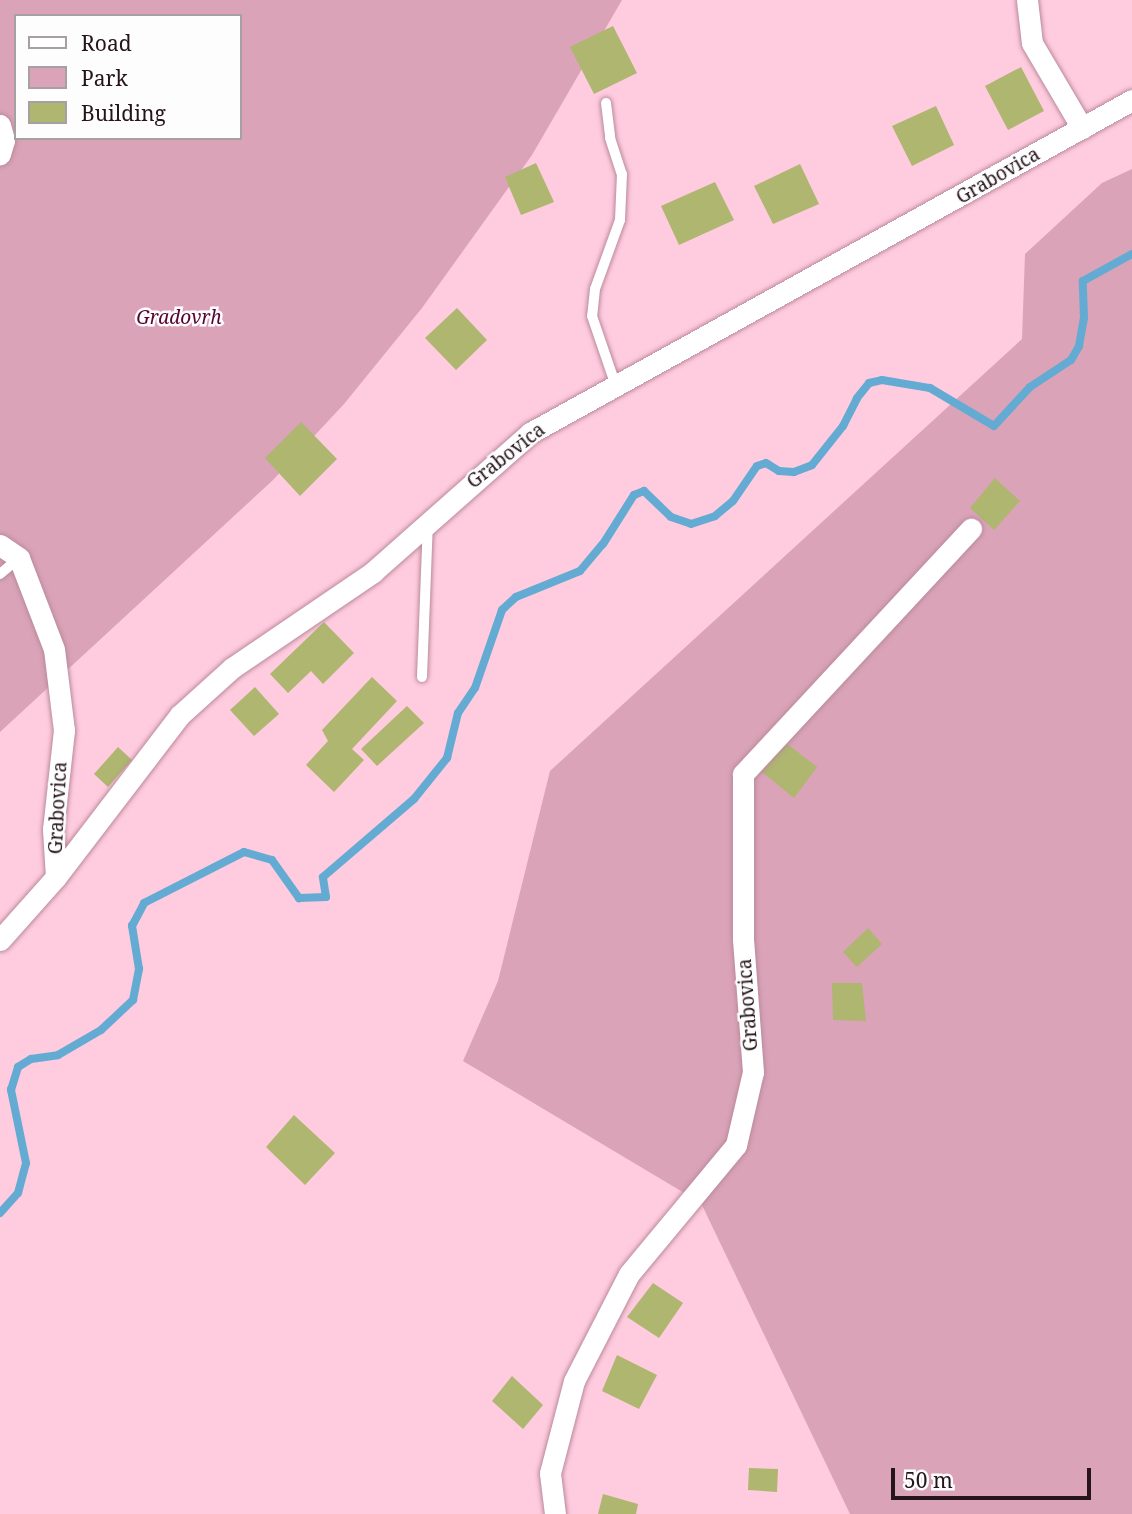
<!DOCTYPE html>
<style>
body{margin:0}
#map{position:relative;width:1132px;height:1514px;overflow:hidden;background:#ffcbde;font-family:"Noto Serif",serif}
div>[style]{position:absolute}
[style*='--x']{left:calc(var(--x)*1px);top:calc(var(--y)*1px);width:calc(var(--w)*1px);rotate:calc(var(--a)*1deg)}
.green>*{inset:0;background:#daa3b8}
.stream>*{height:8px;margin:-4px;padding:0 4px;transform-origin:4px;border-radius:4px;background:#63abd2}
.building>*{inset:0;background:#aeb670}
.roads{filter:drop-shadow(0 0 2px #ba8a9c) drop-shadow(0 0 2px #ba8a9c)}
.lane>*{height:10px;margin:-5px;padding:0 5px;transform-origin:5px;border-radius:5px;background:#fff}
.street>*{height:21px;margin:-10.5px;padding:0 10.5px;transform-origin:10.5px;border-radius:10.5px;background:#fff}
span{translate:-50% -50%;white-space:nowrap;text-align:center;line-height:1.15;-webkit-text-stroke:5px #fdfdfd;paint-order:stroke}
.street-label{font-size:19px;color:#26141b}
.park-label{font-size:19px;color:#590233;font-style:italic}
.legend{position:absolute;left:14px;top:14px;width:228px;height:126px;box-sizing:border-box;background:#fdfdfd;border:2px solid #a7a0a3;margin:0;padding:9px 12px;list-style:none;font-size:21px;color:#26141b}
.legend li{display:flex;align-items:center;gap:14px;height:35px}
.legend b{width:35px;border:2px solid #a7a0a3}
.scale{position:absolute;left:891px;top:1468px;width:200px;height:32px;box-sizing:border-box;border:4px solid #26141b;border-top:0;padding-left:9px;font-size:21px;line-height:24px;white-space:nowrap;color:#26141b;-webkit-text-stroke:5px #fdfdfd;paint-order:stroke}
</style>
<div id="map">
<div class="green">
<div style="clip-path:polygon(evenodd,0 0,622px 0,532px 155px,422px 308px,344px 404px,273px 480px,0 732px,0 0,16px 16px,240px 16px,240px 138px,16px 138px,16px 16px)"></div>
<div style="clip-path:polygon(1132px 169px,1132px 1514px,850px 1514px,701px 1203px,463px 1061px,498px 981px,550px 771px,1022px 339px,1025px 254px,1102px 183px)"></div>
</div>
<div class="stream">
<div style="--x:0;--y:1213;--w:27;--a:-48"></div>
<div style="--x:18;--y:1193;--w:31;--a:-75"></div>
<div style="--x:26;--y:1163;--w:75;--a:-101.6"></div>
<div style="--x:11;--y:1090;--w:24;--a:-73"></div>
<div style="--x:18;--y:1067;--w:15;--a:-32"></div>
<div style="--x:31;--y:1059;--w:27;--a:-8"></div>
<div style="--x:58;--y:1055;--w:50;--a:-30.2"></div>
<div style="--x:101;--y:1030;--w:44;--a:-43.2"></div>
<div style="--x:133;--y:1000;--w:32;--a:-79"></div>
<div style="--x:139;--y:969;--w:44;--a:-99.2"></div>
<div style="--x:132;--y:926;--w:26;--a:-62"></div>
<div style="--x:144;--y:903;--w:112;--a:-27"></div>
<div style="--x:244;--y:852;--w:29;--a:16"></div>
<div style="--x:272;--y:860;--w:47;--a:54.6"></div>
<div style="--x:299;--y:898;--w:27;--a:-2"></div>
<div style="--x:326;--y:897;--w:20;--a:-99"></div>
<div style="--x:323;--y:877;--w:120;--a:-40.6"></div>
<div style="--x:414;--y:799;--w:53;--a:-51.2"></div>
<div style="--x:447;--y:758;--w:46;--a:-76.3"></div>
<div style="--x:458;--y:713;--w:30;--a:-56"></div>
<div style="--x:475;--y:688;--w:83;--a:-70.9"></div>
<div style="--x:502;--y:610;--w:19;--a:-43"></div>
<div style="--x:516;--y:597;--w:69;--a:-22.1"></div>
<div style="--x:580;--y:571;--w:35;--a:-50"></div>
<div style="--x:603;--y:544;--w:58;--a:-57.7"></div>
<div style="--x:634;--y:495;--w:11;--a:-22"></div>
<div style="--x:644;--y:491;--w:37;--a:44"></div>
<div style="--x:671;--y:517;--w:21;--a:19"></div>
<div style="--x:691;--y:524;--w:25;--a:-18"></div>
<div style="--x:715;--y:516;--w:23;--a:-40"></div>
<div style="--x:733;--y:501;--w:42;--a:-55.6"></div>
<div style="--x:757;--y:466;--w:9;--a:-18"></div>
<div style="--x:766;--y:463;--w:15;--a:32"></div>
<div style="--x:779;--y:471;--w:15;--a:4"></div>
<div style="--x:794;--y:472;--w:19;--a:-21"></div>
<div style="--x:812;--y:465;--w:50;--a:-51.5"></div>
<div style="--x:843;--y:426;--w:31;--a:-63"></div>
<div style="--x:857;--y:398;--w:19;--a:-51"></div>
<div style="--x:869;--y:383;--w:13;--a:-13"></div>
<div style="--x:882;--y:380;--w:49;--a:9.5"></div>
<div style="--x:930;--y:388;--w:74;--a:30.7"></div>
<div style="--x:994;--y:426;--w:53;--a:-47.3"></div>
<div style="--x:1030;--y:387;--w:49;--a:-33.4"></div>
<div style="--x:1071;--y:360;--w:16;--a:-60"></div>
<div style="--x:1079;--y:346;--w:28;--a:-80"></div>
<div style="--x:1084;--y:318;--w:37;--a:-92"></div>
<div style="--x:1083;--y:281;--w:56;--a:-28.9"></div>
</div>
<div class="building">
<div style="clip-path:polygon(613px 26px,637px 73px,594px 94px,570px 47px)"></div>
<div style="clip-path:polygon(1021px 67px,1044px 111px,1008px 130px,985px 86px)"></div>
<div style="clip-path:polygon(936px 106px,954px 145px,912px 166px,892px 126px)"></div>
<div style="clip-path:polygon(536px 163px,554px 202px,521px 215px,505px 177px)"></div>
<div style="clip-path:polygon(800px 164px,819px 204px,773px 224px,754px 186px)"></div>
<div style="clip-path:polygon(715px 182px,734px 220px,679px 245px,661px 206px)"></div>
<div style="clip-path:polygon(457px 308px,487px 340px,456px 370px,425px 338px)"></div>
<div style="clip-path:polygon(301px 422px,337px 459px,300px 496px,265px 458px)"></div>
<div style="clip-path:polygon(995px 478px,1020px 501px,994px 530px,970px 508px)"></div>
<div style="clip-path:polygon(324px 622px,354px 653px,323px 684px,311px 671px,288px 693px,270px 674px)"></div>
<div style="clip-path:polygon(372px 677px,397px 701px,352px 749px,364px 760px,334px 792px,306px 765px,328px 741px,322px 730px)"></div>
<div style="clip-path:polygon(255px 687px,279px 714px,254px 736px,230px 710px)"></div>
<div style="clip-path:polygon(407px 706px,424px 723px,377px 766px,361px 749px)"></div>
<div style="clip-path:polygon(785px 742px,817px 767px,794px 798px,762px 772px)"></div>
<div style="clip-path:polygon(118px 747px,132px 760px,108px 787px,94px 774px)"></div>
<div style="clip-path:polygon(868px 928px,882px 944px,857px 967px,843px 952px)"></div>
<div style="clip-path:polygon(832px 983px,862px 983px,866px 1021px,833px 1020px)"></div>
<div style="clip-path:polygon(294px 1115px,335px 1153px,305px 1185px,266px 1147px)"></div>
<div style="clip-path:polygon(653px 1283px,683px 1303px,659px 1338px,627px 1317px)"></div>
<div style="clip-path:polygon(617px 1355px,657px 1375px,639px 1409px,602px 1391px)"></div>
<div style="clip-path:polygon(512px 1376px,543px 1405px,523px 1429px,492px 1401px)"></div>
<div style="clip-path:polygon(749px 1468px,778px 1469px,777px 1492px,748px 1490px)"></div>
<div style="clip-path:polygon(603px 1494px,638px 1504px,636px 1514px,598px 1514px)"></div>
</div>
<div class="roads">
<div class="lane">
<div style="--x:606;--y:103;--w:35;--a:83"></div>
<div style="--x:610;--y:138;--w:38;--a:72"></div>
<div style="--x:622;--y:174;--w:46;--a:92.5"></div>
<div style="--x:620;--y:220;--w:73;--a:109.9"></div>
<div style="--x:595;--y:289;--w:27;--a:96"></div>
<div style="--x:592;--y:316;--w:74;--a:71.1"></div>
<div style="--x:0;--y:574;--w:25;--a:-40"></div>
<div style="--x:422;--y:677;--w:153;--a:-87.8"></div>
</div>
<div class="street">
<div style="--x:1027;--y:0;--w:43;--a:83.4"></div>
<div style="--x:1032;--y:43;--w:99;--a:59.5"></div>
<div style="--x:0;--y:125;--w:16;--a:75"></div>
<div style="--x:4;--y:140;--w:15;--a:106"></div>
<div style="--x:0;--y:545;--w:23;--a:34"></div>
<div style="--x:19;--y:558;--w:97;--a:69"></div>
<div style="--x:54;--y:649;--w:82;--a:83"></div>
<div style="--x:64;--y:730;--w:100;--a:96.3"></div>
<div style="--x:53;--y:829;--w:48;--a:86.4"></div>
<div style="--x:0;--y:940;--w:84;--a:-48.4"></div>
<div style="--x:56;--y:877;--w:204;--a:-52.6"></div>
<div style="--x:180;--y:715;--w:70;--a:-42.1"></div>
<div style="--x:232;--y:668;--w:171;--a:-34.2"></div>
<div style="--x:373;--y:572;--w:210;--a:-41.5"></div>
<div style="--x:530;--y:433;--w:688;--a:-28.95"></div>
<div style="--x:555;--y:1514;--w:41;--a:-97"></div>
<div style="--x:550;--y:1473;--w:95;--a:-75.4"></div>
<div style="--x:574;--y:1381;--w:120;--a:-62.8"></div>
<div style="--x:629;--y:1274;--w:168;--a:-50.3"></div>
<div style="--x:736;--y:1145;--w:75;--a:-76.9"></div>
<div style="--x:753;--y:1072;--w:133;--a:-94.3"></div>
<div style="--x:743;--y:939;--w:165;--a:-90"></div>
<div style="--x:743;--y:774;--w:335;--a:-47.1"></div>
</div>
</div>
<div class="street-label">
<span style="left:998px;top:176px;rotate:-30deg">Grabovica</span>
<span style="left:506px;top:456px;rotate:-38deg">Grabovica</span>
<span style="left:58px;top:808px;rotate:-87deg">Grabovica</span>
<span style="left:748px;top:1005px;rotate:-94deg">Grabovica</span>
</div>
<div class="park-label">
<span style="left:179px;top:318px">Gradovrh</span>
</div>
<ul class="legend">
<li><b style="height:9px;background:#fff"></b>Road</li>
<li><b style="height:19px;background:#daa3b8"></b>Park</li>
<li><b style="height:19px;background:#aeb670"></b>Building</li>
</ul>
<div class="scale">50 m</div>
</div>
